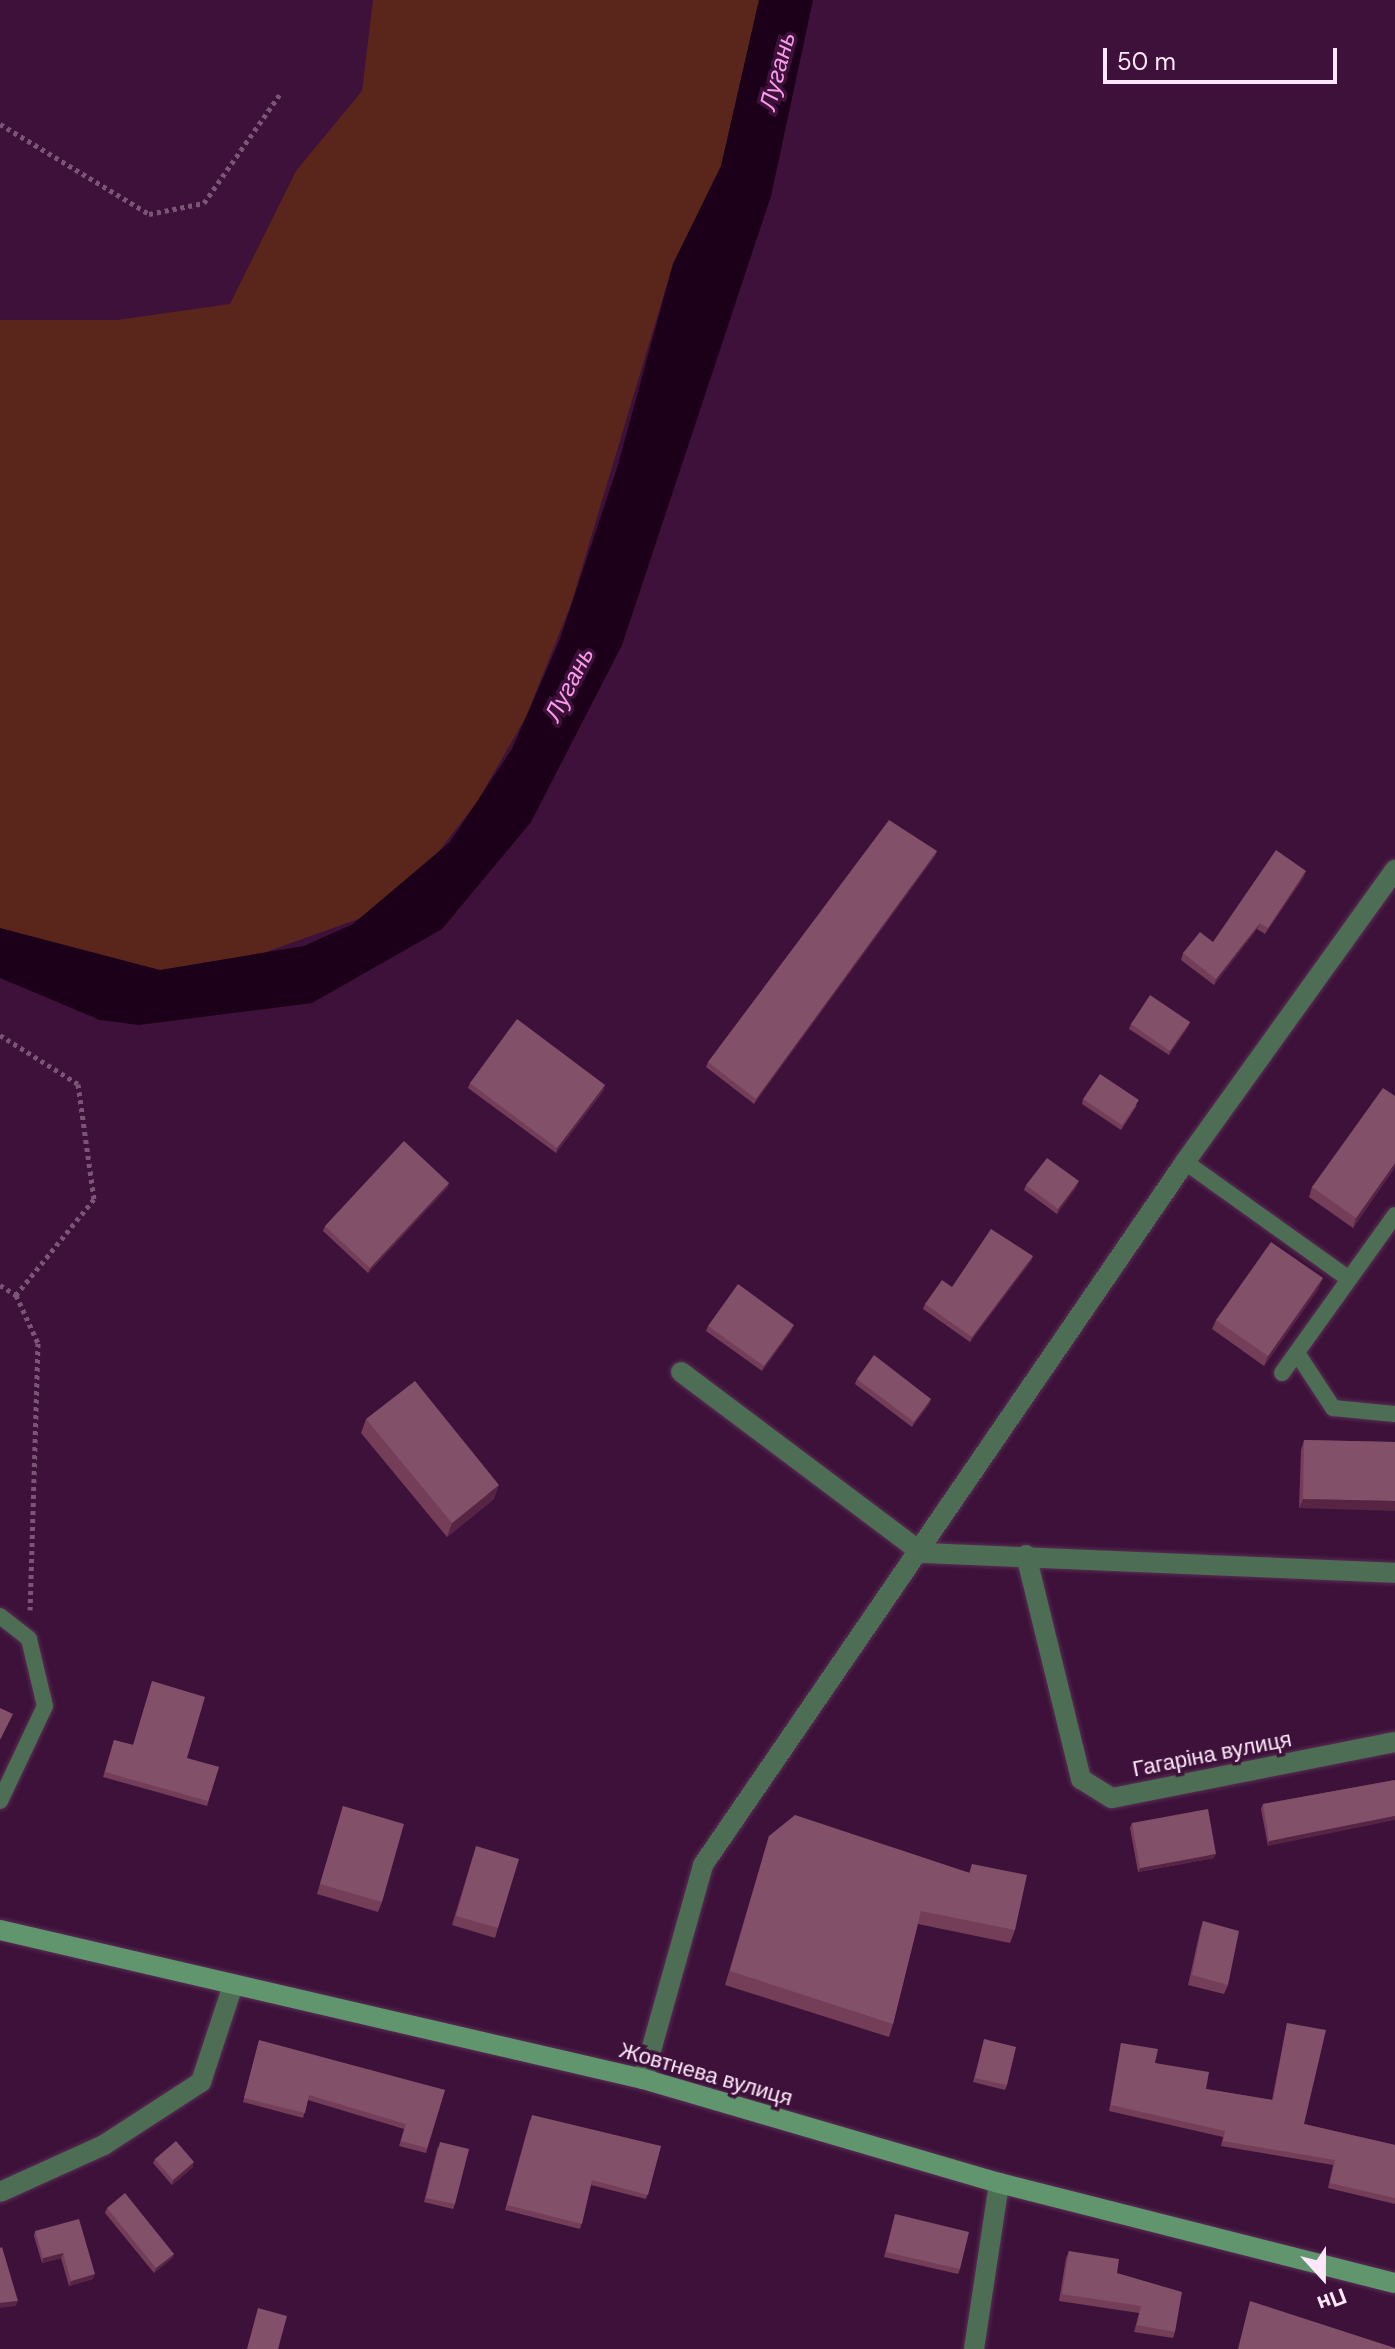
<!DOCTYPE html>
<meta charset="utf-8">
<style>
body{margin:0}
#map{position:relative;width:1395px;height:2349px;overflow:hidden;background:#3d1139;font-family:"DM Sans",sans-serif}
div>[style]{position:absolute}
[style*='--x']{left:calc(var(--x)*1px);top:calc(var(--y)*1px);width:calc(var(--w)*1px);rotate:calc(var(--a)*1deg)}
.green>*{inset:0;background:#5a261c}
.water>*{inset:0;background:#1c0019}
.path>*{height:5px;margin-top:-2.5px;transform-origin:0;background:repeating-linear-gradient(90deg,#7a5576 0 4px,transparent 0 8px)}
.roads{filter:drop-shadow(0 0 2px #582f54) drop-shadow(0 0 2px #582f54)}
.lane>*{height:16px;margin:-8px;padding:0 8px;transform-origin:8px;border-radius:8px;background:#4d6d55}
.street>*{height:20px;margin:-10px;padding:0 10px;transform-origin:10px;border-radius:10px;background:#4d6d55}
.secondary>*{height:20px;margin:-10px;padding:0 10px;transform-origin:10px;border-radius:10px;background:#60956e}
.wall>*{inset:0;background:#743e58}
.shaded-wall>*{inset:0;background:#582444}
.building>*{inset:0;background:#83506a}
span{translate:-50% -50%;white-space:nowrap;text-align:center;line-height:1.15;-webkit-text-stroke:7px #3d1139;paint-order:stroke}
.street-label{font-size:22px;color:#fee7fa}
.water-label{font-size:24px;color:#f99cec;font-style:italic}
.north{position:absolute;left:1283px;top:2237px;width:80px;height:80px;-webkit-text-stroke:6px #3d1139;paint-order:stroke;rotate:159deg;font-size:22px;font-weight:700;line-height:32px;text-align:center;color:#fee7fa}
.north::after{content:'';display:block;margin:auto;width:28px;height:36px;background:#fee7fa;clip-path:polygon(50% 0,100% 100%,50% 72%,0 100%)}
.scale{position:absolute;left:1103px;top:48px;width:234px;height:36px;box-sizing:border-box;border:4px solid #fee7fa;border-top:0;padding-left:10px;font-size:24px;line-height:28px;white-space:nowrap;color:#fee7fa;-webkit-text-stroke:6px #3d1139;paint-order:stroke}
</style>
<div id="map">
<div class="green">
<div style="clip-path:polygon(373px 0,759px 0,721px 166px,673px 264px,571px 604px,526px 717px,477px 802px,436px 855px,361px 918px,249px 958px,160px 970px,8px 936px,0 928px,0 320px,117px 320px,230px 304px,296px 171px,362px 91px)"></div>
</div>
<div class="water">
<div style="clip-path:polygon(759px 0,813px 0,771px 196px,622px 645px,531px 822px,442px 929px,312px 1003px,139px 1025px,100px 1020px,0 978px,0 928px,160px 970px,304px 946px,353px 924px,450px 842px,512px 749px,560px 639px,618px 465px,673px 264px,721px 166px)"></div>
</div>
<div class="path">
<div style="--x:0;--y:124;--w:174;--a:31.1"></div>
<div style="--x:149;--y:214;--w:56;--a:-11.3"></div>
<div style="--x:204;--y:203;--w:133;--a:-55.1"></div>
<div style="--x:0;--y:1035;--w:92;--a:32.1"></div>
<div style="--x:78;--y:1084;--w:116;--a:82.1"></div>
<div style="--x:94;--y:1199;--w:124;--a:129.1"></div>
<div style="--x:16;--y:1295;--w:53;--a:65.4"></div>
<div style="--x:38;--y:1343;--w:267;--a:91.7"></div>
<div style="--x:0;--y:1285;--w:19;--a:32"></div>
</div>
<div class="roads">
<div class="lane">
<div style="--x:1185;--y:1162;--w:201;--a:35.5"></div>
<div style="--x:1297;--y:1353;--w:66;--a:56.8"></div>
<div style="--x:1333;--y:1408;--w:62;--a:5.5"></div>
<div style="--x:1282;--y:1373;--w:194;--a:-54.4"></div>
<div style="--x:0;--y:1616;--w:37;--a:38"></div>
<div style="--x:29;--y:1639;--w:69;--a:76.6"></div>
<div style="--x:45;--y:1706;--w:105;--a:115.3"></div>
</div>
<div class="street">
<div style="--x:681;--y:1372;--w:301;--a:36.9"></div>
<div style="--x:922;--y:1553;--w:473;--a:2.4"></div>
<div style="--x:1026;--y:1555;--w:231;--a:76.2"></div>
<div style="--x:1081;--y:1779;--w:36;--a:32"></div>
<div style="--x:1112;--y:1798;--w:288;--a:-11.2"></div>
<div style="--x:643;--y:2079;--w:222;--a:-74.3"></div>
<div style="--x:703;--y:1865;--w:852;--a:-55.56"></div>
<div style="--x:1185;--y:1162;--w:360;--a:-54.3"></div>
<div style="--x:0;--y:2192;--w:114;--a:-24.3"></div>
<div style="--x:104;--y:2145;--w:116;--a:-33"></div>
<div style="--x:201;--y:2082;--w:102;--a:-71.7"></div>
<div style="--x:974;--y:2349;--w:168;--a:-81.4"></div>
</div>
<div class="secondary">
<div style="--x:0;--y:1930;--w:660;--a:13.05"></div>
<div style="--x:643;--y:2079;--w:371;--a:16.3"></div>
<div style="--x:999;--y:2183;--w:408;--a:14.2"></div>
</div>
</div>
<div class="wall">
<div style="clip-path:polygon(937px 851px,935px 856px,754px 1104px,706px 1067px,708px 1062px)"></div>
<div style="clip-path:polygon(1304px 877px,1265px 934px,1257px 929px,1214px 985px,1181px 960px,1183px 953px,1213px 942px)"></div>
<div style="clip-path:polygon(1190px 1022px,1188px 1027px,1169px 1055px,1129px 1029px,1131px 1024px)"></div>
<div style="clip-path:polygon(470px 1083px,604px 1090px,556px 1153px,468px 1088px)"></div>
<div style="clip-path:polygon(1395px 1096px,1395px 1167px,1353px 1228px,1309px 1197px,1312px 1187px)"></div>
<div style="clip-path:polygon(1083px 1099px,1137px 1105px,1121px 1130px,1082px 1104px)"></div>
<div style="clip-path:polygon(449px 1183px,447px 1188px,368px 1273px,323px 1231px,325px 1226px)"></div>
<div style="clip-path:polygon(1026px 1185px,1077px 1186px,1057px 1214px,1024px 1190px)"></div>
<div style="clip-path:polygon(1033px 1256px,1031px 1261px,970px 1342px,923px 1309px,925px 1304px,952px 1287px)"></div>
<div style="clip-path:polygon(1319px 1288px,1264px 1366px,1212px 1329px,1216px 1320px)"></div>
<div style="clip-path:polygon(708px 1326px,792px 1330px,762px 1371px,706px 1331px)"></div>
<div style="clip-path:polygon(857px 1379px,930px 1403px,912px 1427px,855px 1384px)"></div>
<div style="clip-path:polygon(366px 1419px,494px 1499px,447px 1537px,361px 1433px)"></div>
<div style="clip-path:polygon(1304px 1440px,1395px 1442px,1299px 1508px,1301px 1450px)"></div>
<div style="clip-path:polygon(114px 1740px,219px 1767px,207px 1806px,103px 1777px)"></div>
<div style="clip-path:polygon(1395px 1780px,1268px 1846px,1261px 1809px,1263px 1804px)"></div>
<div style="clip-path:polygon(343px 1806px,382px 1902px,378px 1912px,317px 1894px)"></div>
<div style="clip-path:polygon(1132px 1823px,1214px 1858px,1138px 1872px,1130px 1828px)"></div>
<div style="clip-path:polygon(769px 1836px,969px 1873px,972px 1864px,1015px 1930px,1010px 1943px,918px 1924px,893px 2024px,889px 2037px,725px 1985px)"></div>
<div style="clip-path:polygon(473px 1856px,498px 1928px,495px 1938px,452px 1925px)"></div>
<div style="clip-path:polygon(1203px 1921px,1228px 1985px,1224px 1994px,1188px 1985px,1200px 1931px)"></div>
<div style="clip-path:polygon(1287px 2023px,1304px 2124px,1395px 2145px,1395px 2204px,1328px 2188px,1333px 2165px,1221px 2146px,1223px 2137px,1109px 2111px,1121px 2043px,1155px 2063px,1206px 2089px,1272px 2100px)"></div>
<div style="clip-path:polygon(983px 2044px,1007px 2085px,1005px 2090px,973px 2082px)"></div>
<div style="clip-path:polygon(258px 2045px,445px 2090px,426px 2153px,399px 2146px,404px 2129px,308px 2100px,303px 2118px,243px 2102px)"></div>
<div style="clip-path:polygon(530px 2120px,661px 2146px,646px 2199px,591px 2185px,580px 2229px,505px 2210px)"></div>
<div style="clip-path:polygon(438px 2146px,455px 2204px,453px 2209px,424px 2202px)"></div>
<div style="clip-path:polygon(155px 2159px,193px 2167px,172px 2185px,153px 2163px)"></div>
<div style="clip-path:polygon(107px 2208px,174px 2254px,172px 2258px,154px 2273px,105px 2213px)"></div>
<div style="clip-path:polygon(894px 2219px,960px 2269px,958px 2274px,884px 2257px)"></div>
<div style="clip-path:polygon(35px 2231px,93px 2279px,69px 2286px,61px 2258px,42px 2263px,34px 2236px)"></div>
<div style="clip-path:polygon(1069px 2251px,1117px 2273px,1175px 2332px,1173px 2338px,1134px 2332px,1139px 2313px,1059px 2301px,1066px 2258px)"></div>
</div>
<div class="shaded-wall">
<div style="clip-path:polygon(937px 851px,935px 856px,754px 1104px,756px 1099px)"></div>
<div style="clip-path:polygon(1306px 871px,1304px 877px,1265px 934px,1268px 928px)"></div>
<div style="clip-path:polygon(1260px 923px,1257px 929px,1214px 985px,1216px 979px)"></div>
<div style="clip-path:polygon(1190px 1022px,1188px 1027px,1169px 1055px,1170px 1051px)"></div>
<div style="clip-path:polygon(605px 1085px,604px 1090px,556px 1153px,557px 1148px)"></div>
<div style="clip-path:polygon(1395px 1163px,1395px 1167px,1353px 1228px,1356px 1218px)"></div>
<div style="clip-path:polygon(1079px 1181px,1077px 1186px,1057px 1214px,1058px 1209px)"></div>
<div style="clip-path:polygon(449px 1183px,447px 1188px,368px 1273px,370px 1268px)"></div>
<div style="clip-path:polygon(1033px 1256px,1031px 1261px,970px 1342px,972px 1337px)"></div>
<div style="clip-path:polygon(1323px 1278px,1319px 1288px,1264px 1366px,1268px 1356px)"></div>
<div style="clip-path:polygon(794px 1325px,792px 1330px,762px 1371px,764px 1366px)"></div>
<div style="clip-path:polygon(931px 1399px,930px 1403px,912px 1427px,914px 1422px)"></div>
<div style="clip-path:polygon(499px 1485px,494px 1499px,447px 1537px,452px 1523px)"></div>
<div style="clip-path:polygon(1303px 1499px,1395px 1501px,1395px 1511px,1299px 1508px)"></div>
<div style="clip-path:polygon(1395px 1816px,1395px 1820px,1268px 1846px,1269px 1841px)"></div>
<div style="clip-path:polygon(1216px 1854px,1214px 1858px,1138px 1872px,1140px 1868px)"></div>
<div style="clip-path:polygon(194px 2162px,193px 2167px,172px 2185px,173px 2180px)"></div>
<div style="clip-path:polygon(63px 2253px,61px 2258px,42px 2263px,43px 2258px)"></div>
<div style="clip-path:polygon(174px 2254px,172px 2258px,154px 2273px,156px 2268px)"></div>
<div style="clip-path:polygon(95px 2274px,93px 2279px,69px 2286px,71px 2281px)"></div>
<div style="clip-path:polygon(18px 2301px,16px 2306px,0 2308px,0 2303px)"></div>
</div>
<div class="building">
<div style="clip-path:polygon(889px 820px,937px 851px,756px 1099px,708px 1062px)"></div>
<div style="clip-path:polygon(1276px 850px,1306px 871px,1268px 928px,1260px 923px,1216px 979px,1183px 953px,1200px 932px,1213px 942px)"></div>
<div style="clip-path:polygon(1150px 995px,1190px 1022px,1170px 1051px,1131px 1024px)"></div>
<div style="clip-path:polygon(517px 1019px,605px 1085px,557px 1148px,470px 1083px)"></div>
<div style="clip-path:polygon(1100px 1074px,1139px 1100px,1122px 1125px,1083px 1099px)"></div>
<div style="clip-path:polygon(1383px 1088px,1395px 1096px,1395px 1163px,1356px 1218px,1312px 1187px)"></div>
<div style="clip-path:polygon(404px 1141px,449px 1183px,370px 1268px,325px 1226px)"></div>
<div style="clip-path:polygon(1047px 1158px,1079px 1181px,1058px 1209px,1026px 1185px)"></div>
<div style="clip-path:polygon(991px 1229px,1033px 1256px,972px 1337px,925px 1304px,942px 1280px,952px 1287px)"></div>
<div style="clip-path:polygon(1271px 1242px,1323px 1278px,1268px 1356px,1216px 1320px)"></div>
<div style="clip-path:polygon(738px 1284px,794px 1325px,764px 1366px,708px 1326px)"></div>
<div style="clip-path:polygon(874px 1355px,931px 1399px,914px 1422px,857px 1379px)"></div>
<div style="clip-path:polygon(415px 1381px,499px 1485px,452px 1523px,366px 1419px)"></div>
<div style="clip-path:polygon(1304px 1440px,1395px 1442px,1395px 1501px,1303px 1499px)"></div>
<div style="clip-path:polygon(152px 1681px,205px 1697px,187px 1758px,219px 1767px,208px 1801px,105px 1772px,114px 1740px,133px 1745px)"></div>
<div style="clip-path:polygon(0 1708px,13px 1714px,0 1740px)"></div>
<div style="clip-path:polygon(1395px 1780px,1395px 1816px,1269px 1841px,1263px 1804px)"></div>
<div style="clip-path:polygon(343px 1806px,404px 1824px,382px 1902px,320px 1884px)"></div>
<div style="clip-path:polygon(1208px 1809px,1216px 1854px,1140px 1868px,1132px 1823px)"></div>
<div style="clip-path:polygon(795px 1815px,970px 1873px,972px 1864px,1027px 1875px,1015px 1930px,921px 1911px,893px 2024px,730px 1971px,769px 1836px)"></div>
<div style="clip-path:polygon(476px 1846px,519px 1859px,498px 1928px,456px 1916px)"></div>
<div style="clip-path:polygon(1203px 1921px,1239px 1931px,1228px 1985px,1192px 1975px)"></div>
<div style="clip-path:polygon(1287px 2023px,1326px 2030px,1304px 2124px,1395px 2145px,1395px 2198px,1330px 2183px,1335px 2160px,1223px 2141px,1225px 2131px,1111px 2105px,1121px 2043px,1158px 2049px,1155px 2063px,1209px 2072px,1206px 2089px,1273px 2100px)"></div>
<div style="clip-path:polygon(984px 2039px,1016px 2047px,1007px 2085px,975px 2078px)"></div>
<div style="clip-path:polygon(259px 2040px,445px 2090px,427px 2148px,401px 2141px,406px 2124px,309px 2095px,305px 2113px,244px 2098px)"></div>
<div style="clip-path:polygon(532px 2115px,661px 2146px,648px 2195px,592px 2180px,582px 2224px,507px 2205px)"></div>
<div style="clip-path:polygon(176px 2141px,194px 2162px,173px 2180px,155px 2159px)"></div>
<div style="clip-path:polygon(440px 2142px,469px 2149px,455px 2204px,426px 2198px)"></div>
<div style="clip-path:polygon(125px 2193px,174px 2254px,156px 2268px,107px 2208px)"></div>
<div style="clip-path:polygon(895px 2214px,969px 2232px,960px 2269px,886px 2252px)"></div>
<div style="clip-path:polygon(79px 2219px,95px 2274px,71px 2281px,63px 2253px,43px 2258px,35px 2231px)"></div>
<div style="clip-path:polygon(2px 2247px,18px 2301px,0 2303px,0 2248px)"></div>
<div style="clip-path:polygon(1069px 2251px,1119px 2259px,1117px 2273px,1182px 2292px,1175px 2332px,1137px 2325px,1141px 2306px,1062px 2294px)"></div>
<div style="clip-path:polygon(1250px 2301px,1395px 2348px,1395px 2349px,1238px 2349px)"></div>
<div style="clip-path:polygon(258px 2308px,287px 2316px,278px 2349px,247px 2349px)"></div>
</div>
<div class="street-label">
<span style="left:1212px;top:1754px;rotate:-11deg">Гагаріна вулиця</span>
<span style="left:706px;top:2074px;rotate:16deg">Жовтнева вулиця</span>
</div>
<div class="water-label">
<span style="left:777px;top:71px;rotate:-75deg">Лугань</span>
<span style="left:569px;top:684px;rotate:-63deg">Лугань</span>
</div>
<div class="north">Пн</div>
<div class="scale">50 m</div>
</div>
